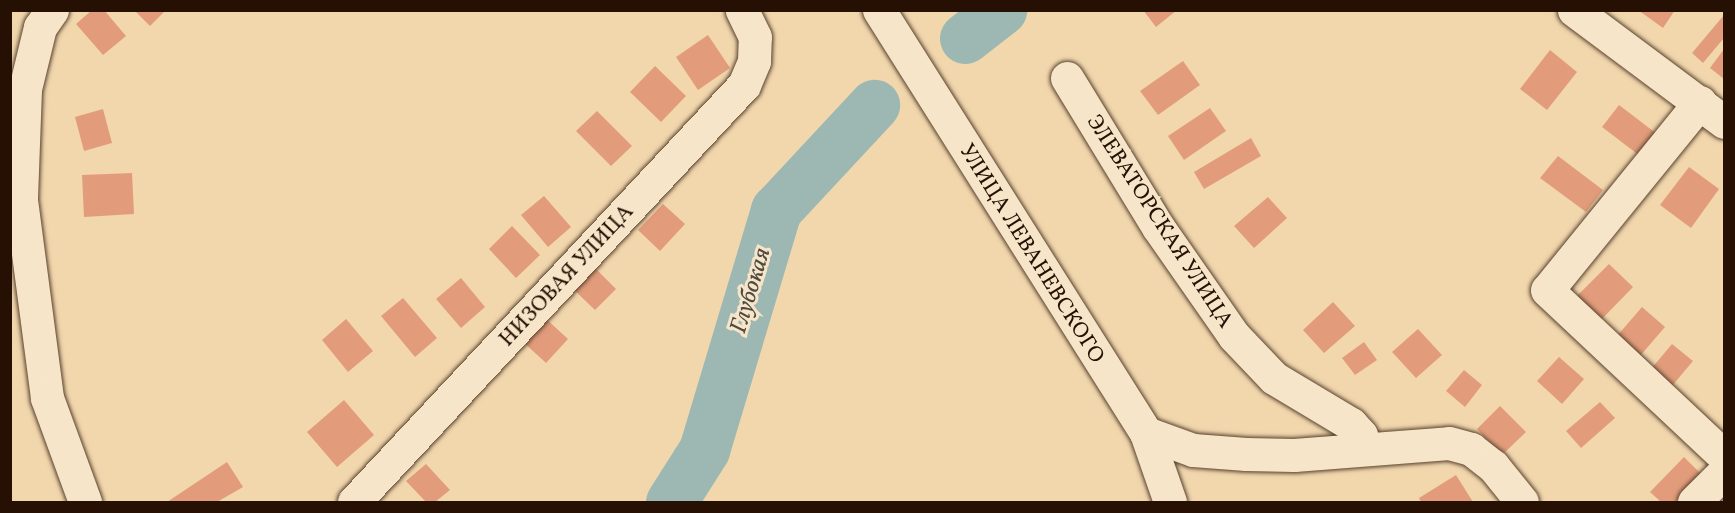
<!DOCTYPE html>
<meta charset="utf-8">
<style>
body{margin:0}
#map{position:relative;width:1735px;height:513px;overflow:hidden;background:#f2d7ad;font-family:Vollkorn,serif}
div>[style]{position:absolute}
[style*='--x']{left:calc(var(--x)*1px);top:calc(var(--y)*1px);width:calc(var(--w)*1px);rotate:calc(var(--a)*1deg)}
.river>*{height:51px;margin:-25.5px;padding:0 25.5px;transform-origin:25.5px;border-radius:25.5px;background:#9db8b2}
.building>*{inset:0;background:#e29c7b}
.roads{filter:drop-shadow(0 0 2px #58422e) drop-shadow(0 0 2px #58422e)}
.minor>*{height:33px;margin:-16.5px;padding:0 16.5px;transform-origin:16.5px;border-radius:16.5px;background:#f7e5ca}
span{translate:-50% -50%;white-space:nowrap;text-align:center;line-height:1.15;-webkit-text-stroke:6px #f7e5ca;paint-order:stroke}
.street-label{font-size:22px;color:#251003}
.water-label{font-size:24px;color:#4f4b40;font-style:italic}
.frame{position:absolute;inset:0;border:12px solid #251003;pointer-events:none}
</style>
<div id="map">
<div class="river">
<div style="--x:965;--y:38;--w:46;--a:-37.9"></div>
<div style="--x:671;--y:502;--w:62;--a:-57.6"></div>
<div style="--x:704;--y:450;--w:251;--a:-73.3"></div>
<div style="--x:776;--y:210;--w:144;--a:-47"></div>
</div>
<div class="building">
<div style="clip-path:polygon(92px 10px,104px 10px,126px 36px,103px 55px,76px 24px)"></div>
<div style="clip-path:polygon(134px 10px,166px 10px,150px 26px)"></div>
<div style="clip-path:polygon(1143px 10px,1177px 10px,1156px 27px)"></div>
<div style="clip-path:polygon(1638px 10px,1675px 10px,1663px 28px)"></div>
<div style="clip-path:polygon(1724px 15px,1724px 38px,1703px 63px,1692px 53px)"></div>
<div style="clip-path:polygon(708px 35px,730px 68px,698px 90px,676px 57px)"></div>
<div style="clip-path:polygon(1724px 49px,1724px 79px,1710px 68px)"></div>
<div style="clip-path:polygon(1550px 50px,1577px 72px,1547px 110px,1520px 89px)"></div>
<div style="clip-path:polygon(1183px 61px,1200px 85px,1158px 115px,1140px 91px)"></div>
<div style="clip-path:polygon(655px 66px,686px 96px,661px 122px,630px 92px)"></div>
<div style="clip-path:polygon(1619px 105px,1657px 134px,1640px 156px,1602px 127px)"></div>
<div style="clip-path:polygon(1210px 108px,1226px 131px,1184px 160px,1168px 136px)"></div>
<div style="clip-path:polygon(103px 109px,112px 143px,84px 151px,75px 117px)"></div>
<div style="clip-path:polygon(597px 111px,632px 146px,611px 166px,576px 131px)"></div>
<div style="clip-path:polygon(1251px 138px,1261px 156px,1204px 189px,1194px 172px)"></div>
<div style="clip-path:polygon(1558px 156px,1603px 190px,1586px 212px,1540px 178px)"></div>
<div style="clip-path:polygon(1689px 167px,1719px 189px,1691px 228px,1660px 205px)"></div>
<div style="clip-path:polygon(132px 173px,134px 214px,84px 217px,82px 175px)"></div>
<div style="clip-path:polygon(544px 196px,571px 227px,548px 247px,521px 215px)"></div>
<div style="clip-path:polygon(1268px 197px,1287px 218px,1254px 248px,1234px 226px)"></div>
<div style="clip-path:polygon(663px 204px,685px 224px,660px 251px,638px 230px)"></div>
<div style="clip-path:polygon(512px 226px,540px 255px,516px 278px,489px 249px)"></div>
<div style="clip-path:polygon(591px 264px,616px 289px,595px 310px,570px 286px)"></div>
<div style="clip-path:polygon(1609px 264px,1633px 287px,1599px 322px,1575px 298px)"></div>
<div style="clip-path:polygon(461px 278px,485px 307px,461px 328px,436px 299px)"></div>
<div style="clip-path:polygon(403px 298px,437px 338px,415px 357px,381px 316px)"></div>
<div style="clip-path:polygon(1333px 302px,1355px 326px,1324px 353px,1303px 330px)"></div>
<div style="clip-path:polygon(1642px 307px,1665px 327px,1640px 356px,1617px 336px)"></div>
<div style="clip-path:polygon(544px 317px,568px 339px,546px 363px,522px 341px)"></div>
<div style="clip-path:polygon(346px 319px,373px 351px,348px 372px,322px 340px)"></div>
<div style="clip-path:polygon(1418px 329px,1442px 355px,1416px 378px,1392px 352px)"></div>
<div style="clip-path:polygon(1364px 342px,1377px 360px,1355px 375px,1342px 358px)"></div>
<div style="clip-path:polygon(1672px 344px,1693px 361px,1672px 386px,1651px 369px)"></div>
<div style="clip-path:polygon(1559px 357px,1584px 379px,1562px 404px,1537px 381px)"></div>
<div style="clip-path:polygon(1464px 370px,1482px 385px,1465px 407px,1446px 391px)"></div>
<div style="clip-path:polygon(344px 400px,374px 435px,337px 467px,307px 432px)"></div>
<div style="clip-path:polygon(1600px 402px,1615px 418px,1581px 448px,1566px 431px)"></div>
<div style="clip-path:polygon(1500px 406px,1526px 432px,1502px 455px,1477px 429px)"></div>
<div style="clip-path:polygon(1684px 457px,1702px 475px,1675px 502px,1661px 502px,1650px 492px)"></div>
<div style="clip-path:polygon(227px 462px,243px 487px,217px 502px,167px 502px)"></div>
<div style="clip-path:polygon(426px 464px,450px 490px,435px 502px,426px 502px,406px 481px)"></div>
<div style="clip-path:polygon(1456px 475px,1473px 502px,1421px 502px,1419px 498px)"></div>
</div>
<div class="roads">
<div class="minor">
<div style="--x:52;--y:10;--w:21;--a:125"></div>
<div style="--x:40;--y:27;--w:64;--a:103.6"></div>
<div style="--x:25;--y:89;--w:111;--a:92.1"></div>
<div style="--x:21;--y:200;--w:200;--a:82.5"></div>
<div style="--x:47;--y:398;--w:111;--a:69.9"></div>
<div style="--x:879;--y:10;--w:500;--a:57.74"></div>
<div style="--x:1146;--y:433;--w:73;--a:70.8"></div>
<div style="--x:1574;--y:10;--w:187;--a:36.7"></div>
<div style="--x:1067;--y:78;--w:175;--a:58.6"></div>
<div style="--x:1158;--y:227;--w:133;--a:55.1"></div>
<div style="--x:1234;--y:336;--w:58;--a:46.4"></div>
<div style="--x:1274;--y:378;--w:90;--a:30.9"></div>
<div style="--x:1351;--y:424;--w:15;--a:48"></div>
<div style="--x:1361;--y:435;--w:13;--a:77"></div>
<div style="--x:1700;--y:102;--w:242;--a:129.1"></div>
<div style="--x:1547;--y:290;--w:243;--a:43.2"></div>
<div style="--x:1146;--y:433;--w:50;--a:19.9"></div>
<div style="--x:1193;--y:450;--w:53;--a:4.3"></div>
<div style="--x:1246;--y:454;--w:48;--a:1.2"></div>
<div style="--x:1294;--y:455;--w:155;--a:-4.4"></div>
<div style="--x:1449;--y:443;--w:23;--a:15"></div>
<div style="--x:1471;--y:449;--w:28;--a:38"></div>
<div style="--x:1493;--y:466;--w:46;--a:51.1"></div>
<div style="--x:354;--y:502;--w:571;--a:-46.92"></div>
<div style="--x:744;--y:85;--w:26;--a:-67"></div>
<div style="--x:754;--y:61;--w:24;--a:-88"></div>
<div style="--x:755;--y:37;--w:30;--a:-116"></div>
<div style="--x:1694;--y:502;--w:42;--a:-45"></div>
</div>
</div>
<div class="street-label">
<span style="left:1159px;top:222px;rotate:57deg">ЭЛЕВАТОРСКАЯ УЛИЦА</span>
<span style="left:1031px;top:254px;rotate:58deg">УЛИЦА ЛЕВАНЕВСКОГО</span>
<span style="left:567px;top:276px;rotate:-47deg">НИЗОВАЯ УЛИЦА</span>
</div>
<div class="water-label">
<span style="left:752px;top:291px;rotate:-73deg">Глубокая</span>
</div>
<div class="frame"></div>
</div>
